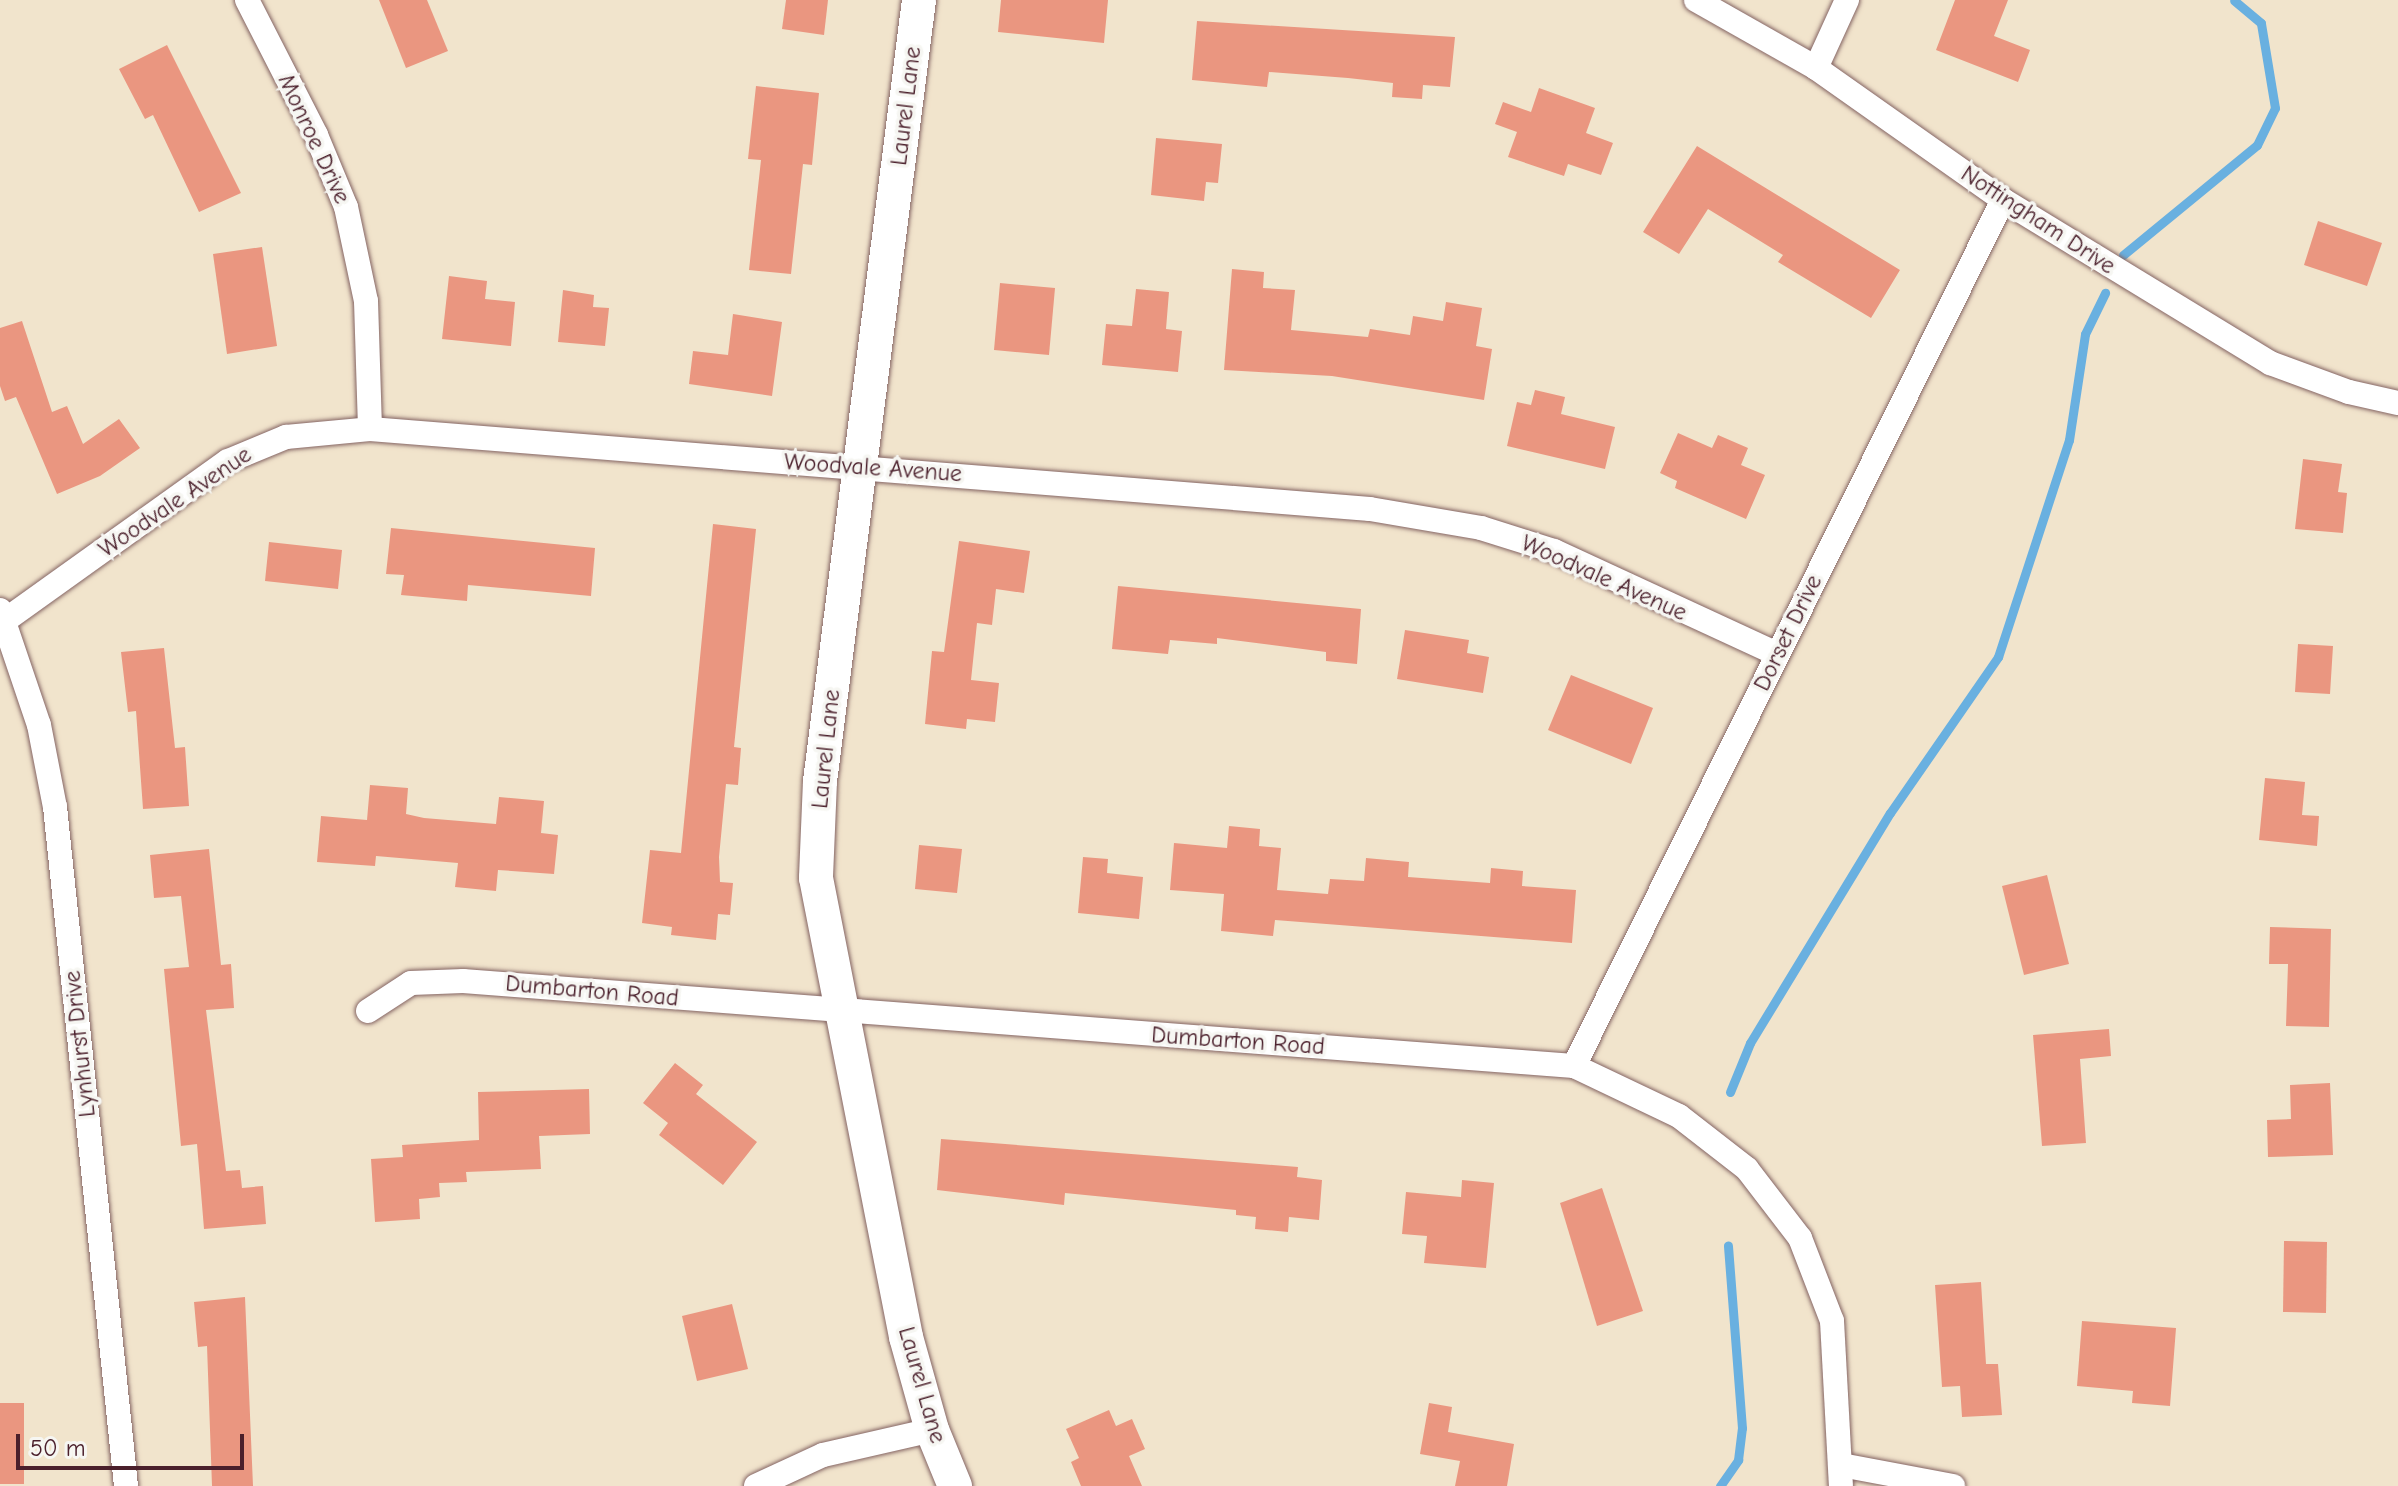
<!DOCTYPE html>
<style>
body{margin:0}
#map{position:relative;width:2398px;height:1486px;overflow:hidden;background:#f1e4cc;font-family:"Comic Neue",sans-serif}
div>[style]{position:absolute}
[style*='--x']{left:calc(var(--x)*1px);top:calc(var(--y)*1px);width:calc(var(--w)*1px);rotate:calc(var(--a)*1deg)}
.stream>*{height:9px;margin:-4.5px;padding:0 4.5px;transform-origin:4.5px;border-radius:4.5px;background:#69b0e0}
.building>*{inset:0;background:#ea9680}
.roads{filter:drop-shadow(0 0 2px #846463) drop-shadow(0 0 2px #846463)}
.street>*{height:24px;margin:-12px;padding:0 12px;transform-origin:12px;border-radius:12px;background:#fff}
.secondary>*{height:34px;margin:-17px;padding:0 17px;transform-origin:17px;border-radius:17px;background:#fff}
span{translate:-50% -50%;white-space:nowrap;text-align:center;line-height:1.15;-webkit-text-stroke:7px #f6f6f2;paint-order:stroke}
.street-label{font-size:24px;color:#4a1f2b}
.scale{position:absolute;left:16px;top:1434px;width:228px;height:36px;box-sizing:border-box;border:4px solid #4a1f2b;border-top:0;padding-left:10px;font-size:24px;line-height:28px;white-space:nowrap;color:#4a1f2b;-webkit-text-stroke:6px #f6f6f2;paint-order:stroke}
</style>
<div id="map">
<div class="stream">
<div style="--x:2123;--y:255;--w:173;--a:-39.4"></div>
<div style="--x:2257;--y:145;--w:41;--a:-64.1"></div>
<div style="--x:2275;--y:108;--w:86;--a:-99.4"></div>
<div style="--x:2261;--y:23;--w:35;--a:-140"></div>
<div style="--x:1730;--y:1092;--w:53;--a:-67.8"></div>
<div style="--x:1750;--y:1043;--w:269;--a:-58.7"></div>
<div style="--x:1890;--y:813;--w:190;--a:-55.3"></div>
<div style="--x:1998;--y:657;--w:228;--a:-71.9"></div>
<div style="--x:2069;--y:440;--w:107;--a:-81.4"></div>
<div style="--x:2085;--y:334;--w:46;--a:-64"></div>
<div style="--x:1720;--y:1486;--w:32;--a:-55"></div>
<div style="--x:1738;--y:1460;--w:32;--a:-83"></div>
<div style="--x:1742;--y:1428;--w:183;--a:-94.4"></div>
</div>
<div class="building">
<div style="clip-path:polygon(379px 0,427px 0,448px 51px,406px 68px)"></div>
<div style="clip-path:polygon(786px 0,828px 0,824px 35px,782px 29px)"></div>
<div style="clip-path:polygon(1001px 0,1108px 0,1104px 43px,998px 32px)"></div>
<div style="clip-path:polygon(1955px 0,2008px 0,1994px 36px,2030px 50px,2018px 82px,1936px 50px)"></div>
<div style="clip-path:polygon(1197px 21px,1455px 37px,1450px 87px,1423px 85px,1422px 99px,1392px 97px,1393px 83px,1348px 78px,1269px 72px,1267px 87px,1192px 80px)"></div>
<div style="clip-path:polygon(167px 45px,241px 193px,199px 212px,153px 115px,145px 119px,119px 69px)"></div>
<div style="clip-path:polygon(756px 86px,819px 93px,812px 165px,803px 164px,791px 274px,749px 270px,761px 160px,748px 159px)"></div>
<div style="clip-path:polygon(1539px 88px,1595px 108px,1586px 133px,1613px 143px,1601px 175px,1568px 164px,1564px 176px,1508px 157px,1517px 132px,1495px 124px,1503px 102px,1531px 112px)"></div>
<div style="clip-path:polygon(1156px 138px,1222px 144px,1218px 183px,1206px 182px,1204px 201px,1151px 195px)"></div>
<div style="clip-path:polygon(1697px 146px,1900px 270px,1871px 318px,1778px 262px,1783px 255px,1708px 209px,1679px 254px,1643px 232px)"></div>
<div style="clip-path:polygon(2318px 221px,2382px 243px,2367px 286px,2304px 265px)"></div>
<div style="clip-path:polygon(262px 247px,277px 346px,227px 354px,213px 254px)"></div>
<div style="clip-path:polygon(1232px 269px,1264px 272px,1263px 288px,1295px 290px,1291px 330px,1368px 337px,1370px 329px,1410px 335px,1413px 316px,1443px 321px,1446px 302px,1482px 308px,1476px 346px,1492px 349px,1484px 400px,1332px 376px,1224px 370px)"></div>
<div style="clip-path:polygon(449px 276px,487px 281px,485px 299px,515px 302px,511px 346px,442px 339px)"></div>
<div style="clip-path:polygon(1000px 283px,1055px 288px,1049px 355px,994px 350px)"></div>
<div style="clip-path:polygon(1136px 289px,1169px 292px,1166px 329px,1182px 331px,1178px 372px,1102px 365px,1106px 324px,1132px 326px)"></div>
<div style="clip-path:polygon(563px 290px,594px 295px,593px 307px,609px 308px,605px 346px,558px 342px)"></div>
<div style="clip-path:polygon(733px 314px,782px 322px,772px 396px,689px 384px,693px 351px,728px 355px)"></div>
<div style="clip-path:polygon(22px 321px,52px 412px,67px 406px,83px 444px,119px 419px,140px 448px,100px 476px,57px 494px,16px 397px,5px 401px,0 386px,0 328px)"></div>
<div style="clip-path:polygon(1535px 390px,1565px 397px,1561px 414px,1615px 427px,1605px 469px,1507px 446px,1517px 402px,1531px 405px)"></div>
<div style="clip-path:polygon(1678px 433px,1712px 448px,1718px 435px,1748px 448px,1741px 465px,1765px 475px,1746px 519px,1675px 488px,1677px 481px,1660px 473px)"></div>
<div style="clip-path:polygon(2303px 459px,2342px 464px,2338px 492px,2347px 493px,2343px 533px,2295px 529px)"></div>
<div style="clip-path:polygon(713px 524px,756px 529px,734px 747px,741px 748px,738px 785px,726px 784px,719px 857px,720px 882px,733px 883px,730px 915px,718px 914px,716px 940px,671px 935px,672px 927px,642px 923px,650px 850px,681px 853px)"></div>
<div style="clip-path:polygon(391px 528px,595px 548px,591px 596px,468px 585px,467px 601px,401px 595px,404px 575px,386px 574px)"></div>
<div style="clip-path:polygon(959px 541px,1030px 551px,1024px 593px,996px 589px,992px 625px,977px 623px,971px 680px,999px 683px,995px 722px,967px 719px,966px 729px,925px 724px,932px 651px,944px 652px)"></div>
<div style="clip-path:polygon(269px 542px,342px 550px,338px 589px,265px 581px)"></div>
<div style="clip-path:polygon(1118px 586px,1361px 609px,1357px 664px,1326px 661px,1326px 652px,1217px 638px,1217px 644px,1170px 640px,1168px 654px,1112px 649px)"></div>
<div style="clip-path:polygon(1405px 630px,1469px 640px,1467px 653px,1489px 657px,1483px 693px,1397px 679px)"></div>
<div style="clip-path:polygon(2298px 644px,2333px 646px,2330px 694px,2295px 692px)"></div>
<div style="clip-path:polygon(164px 648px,175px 748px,185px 747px,189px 806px,143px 809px,136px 711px,128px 712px,121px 652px)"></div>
<div style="clip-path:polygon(1571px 675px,1653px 708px,1631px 764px,1548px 730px)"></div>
<div style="clip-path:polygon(2265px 778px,2305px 782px,2302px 815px,2319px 816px,2317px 846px,2259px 840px)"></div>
<div style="clip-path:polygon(370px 785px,408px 788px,406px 814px,424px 818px,496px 824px,499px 797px,544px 801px,541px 833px,558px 835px,554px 874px,498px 870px,496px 891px,455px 887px,458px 863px,376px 856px,375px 866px,317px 862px,321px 816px,367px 820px)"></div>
<div style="clip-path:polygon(1229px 826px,1260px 829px,1259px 846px,1281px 848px,1277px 890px,1328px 894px,1330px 879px,1364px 881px,1366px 858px,1409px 862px,1408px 877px,1490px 883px,1491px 868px,1523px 871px,1522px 886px,1576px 890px,1572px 943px,1275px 920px,1273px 936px,1221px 931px,1224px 894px,1170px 890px,1174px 843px,1227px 848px)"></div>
<div style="clip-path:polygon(919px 845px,962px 849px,957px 893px,915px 889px)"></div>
<div style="clip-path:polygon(209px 849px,221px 965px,231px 964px,234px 1008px,206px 1010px,226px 1171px,240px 1170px,242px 1188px,263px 1186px,266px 1224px,204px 1229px,197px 1144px,181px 1146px,164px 969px,189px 967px,181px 896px,154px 898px,150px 855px)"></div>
<div style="clip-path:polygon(1083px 857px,1108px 859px,1107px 873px,1143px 877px,1139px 919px,1078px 913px)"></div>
<div style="clip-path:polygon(2047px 875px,2069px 964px,2024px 975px,2002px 886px)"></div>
<div style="clip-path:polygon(2270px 927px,2331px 929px,2329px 1027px,2286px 1026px,2288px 964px,2269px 964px)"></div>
<div style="clip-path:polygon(2109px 1029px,2111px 1056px,2080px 1059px,2086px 1143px,2042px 1146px,2033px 1035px)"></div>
<div style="clip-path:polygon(675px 1063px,703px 1085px,696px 1094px,757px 1142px,723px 1185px,659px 1135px,668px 1123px,643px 1103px)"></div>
<div style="clip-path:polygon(2330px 1083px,2333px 1155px,2268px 1157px,2267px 1120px,2291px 1119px,2290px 1085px)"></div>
<div style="clip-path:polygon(589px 1089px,590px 1134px,539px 1136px,541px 1169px,466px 1172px,467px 1182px,439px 1183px,440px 1197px,419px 1199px,420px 1219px,375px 1222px,371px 1159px,403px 1157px,402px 1145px,479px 1140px,478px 1092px)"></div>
<div style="clip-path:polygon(941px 1139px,1298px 1167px,1297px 1177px,1322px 1180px,1319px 1220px,1289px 1217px,1288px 1232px,1255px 1229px,1256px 1217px,1236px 1215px,1236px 1210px,1065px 1193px,1064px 1205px,937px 1190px)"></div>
<div style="clip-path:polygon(1462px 1180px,1494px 1183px,1486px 1268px,1424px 1263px,1427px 1236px,1402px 1234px,1406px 1192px,1461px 1197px)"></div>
<div style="clip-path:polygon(1602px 1188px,1643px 1311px,1597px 1326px,1560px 1203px)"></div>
<div style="clip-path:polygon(2284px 1241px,2327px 1242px,2326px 1313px,2283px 1312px)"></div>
<div style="clip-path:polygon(1981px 1282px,1986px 1364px,1998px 1364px,2002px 1415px,1962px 1417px,1960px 1386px,1942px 1387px,1935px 1285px)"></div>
<div style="clip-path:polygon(245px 1297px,253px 1486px,212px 1486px,207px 1346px,198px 1347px,194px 1302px)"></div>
<div style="clip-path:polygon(732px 1304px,748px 1369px,697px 1381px,682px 1316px)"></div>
<div style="clip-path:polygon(2082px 1321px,2176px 1328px,2170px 1406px,2132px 1403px,2133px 1391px,2077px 1386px)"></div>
<div style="clip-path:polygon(0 1403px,24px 1403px,24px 1484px,0 1484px)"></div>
<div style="clip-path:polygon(1429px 1403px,1452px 1407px,1448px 1432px,1514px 1444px,1507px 1486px,1455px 1486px,1460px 1461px,1420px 1454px)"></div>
<div style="clip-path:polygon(1109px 1410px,1116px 1426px,1132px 1419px,1145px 1449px,1129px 1456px,1142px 1486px,1081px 1486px,1071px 1462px,1079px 1458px,1066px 1429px)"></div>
</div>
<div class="roads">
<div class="street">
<div style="--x:247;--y:0;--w:152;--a:62.9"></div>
<div style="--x:316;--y:135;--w:78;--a:67.4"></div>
<div style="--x:346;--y:207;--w:96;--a:78"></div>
<div style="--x:366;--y:301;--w:128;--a:88.2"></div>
<div style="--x:1696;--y:0;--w:138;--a:29.5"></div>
<div style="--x:1816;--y:68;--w:229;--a:35.2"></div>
<div style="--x:2003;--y:200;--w:313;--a:31.4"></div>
<div style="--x:2270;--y:363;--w:84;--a:20.2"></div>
<div style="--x:2349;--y:392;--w:50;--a:12.7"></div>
<div style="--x:1816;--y:68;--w:75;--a:-65.5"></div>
<div style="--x:0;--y:610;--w:121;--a:71.3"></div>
<div style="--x:39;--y:725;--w:84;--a:79"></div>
<div style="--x:55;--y:807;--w:683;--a:84.03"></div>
<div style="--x:0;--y:624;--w:280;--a:-35.6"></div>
<div style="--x:228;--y:461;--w:63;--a:-22.5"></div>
<div style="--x:286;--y:437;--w:84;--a:-5.4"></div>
<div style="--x:370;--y:429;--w:1003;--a:4.57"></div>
<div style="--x:1370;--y:509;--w:113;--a:9.7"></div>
<div style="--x:1481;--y:528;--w:77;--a:17.5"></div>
<div style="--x:1554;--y:551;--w:246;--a:24.8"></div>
<div style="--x:368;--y:1011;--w:51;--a:-33.1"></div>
<div style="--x:411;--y:983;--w:52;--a:-2.2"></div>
<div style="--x:463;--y:981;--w:1114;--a:4.38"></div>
<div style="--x:1574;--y:1066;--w:116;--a:25.5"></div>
<div style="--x:1679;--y:1116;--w:86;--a:37.9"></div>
<div style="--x:1747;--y:1169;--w:87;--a:52.5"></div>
<div style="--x:1800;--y:1238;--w:89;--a:68.9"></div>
<div style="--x:1832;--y:1321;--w:165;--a:86.9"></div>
<div style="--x:1574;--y:1066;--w:966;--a:-63.65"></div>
<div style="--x:1841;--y:1465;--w:114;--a:10.6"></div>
<div style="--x:756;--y:1486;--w:74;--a:-24.8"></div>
<div style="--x:823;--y:1455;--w:112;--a:-12.9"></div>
</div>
<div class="secondary">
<div style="--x:919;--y:0;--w:787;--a:97.22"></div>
<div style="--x:820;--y:781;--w:97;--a:92.4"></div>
<div style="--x:816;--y:878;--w:468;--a:78.9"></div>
<div style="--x:906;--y:1337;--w:97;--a:74.4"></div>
<div style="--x:932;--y:1430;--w:61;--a:67.7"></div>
</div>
</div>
<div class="street-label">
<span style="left:906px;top:106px;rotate:-83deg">Laurel Lane</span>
<span style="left:314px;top:139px;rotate:65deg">Monroe Drive</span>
<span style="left:2038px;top:220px;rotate:33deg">Nottingham Drive</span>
<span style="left:873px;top:468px;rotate:4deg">Woodvale Avenue</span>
<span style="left:175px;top:502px;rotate:-34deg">Woodvale Avenue</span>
<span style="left:1604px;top:578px;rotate:24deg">Woodvale Avenue</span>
<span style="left:1788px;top:633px;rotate:-64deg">Dorset Drive</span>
<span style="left:826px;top:749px;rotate:-84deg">Laurel Lane</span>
<span style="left:592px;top:991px;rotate:5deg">Dumbarton Road</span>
<span style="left:1238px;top:1041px;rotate:4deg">Dumbarton Road</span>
<span style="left:80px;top:1044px;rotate:-96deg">Lynhurst Drive</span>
<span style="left:922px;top:1385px;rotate:74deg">Laurel Lane</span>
</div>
<div class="scale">50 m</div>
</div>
